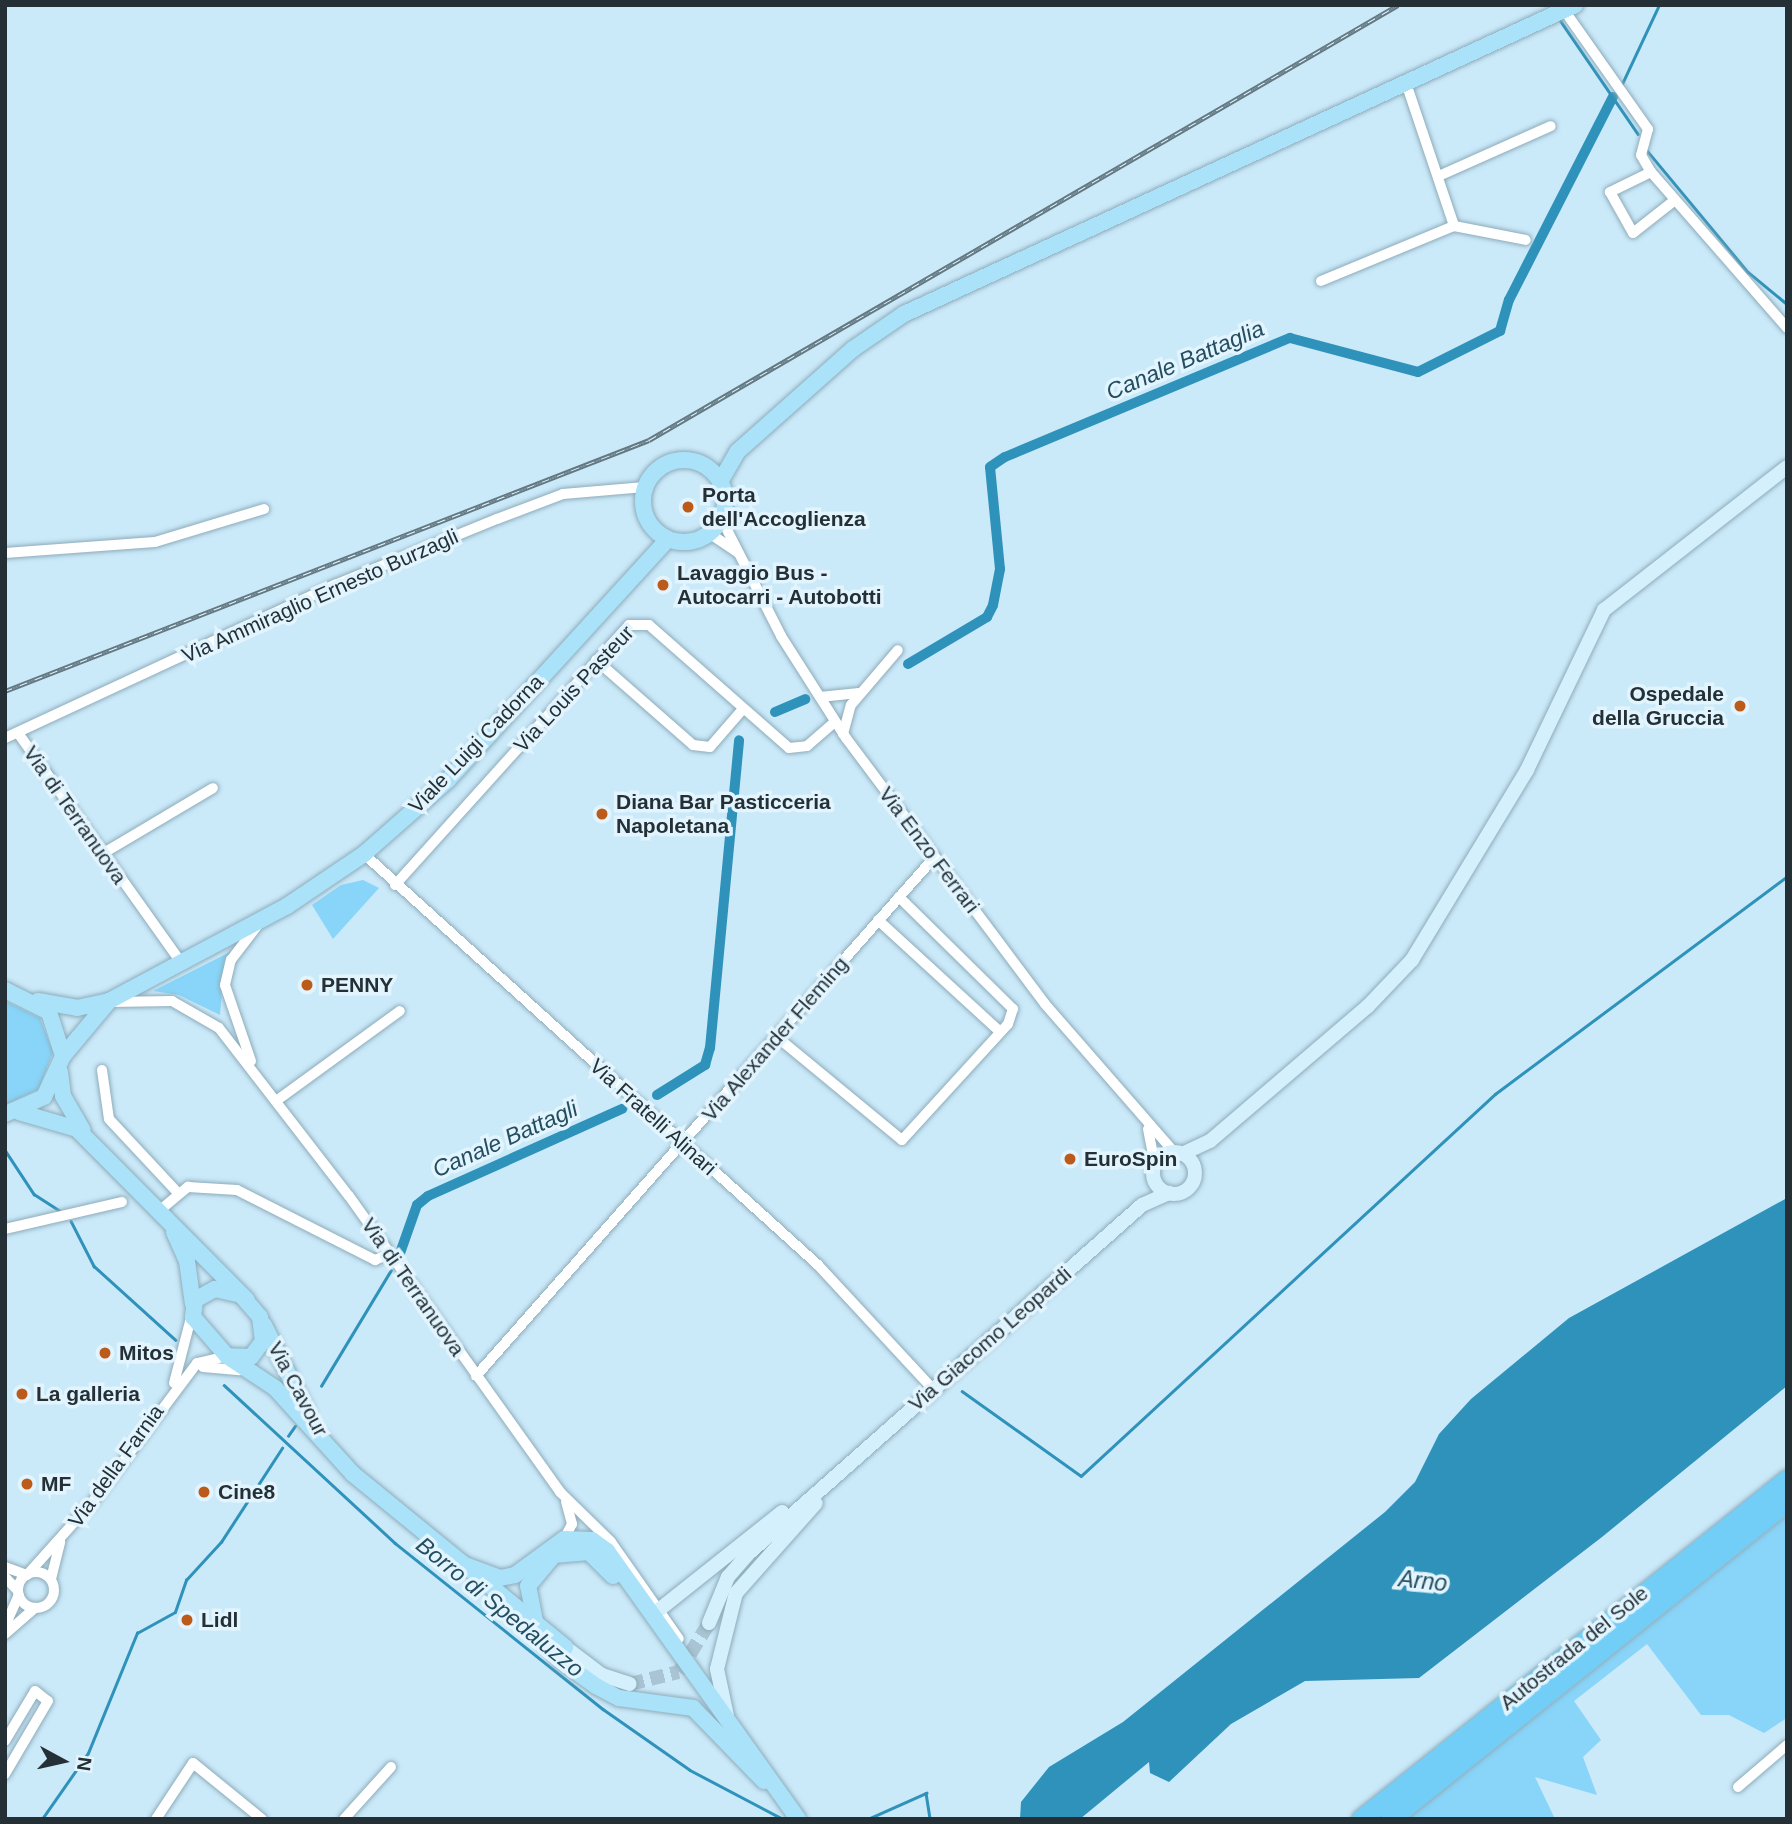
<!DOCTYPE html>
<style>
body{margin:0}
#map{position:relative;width:1792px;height:1824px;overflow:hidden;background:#cae9f9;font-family:Arial,sans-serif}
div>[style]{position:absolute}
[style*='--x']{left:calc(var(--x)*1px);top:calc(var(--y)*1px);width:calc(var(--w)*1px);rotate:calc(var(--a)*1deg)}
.green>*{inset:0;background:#88d5f9}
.water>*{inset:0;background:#2e92ba}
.stream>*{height:2.5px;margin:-1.25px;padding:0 1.25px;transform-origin:1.25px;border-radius:1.25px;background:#2e92ba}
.canal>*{height:10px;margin:-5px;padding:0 5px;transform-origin:5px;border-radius:5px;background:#2e92ba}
.secondary-tunnel>*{height:14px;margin-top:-7px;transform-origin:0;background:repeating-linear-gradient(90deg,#a9c4d2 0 14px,transparent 0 21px)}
.roads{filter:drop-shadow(0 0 2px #8eacba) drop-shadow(0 0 2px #8eacba)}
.street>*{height:10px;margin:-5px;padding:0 5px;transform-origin:5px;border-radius:5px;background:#fff}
.street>.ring{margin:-5px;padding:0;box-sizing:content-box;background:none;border:10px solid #fff;border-radius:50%}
.secondary>*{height:14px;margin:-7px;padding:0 7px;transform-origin:7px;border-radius:7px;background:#d5f0fd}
.secondary>.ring{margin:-7px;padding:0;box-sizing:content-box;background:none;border:14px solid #d5f0fd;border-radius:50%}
.primary>*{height:16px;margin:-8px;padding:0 8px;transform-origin:8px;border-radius:8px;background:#aae2fa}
.primary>.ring{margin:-8px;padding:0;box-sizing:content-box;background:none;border:16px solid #aae2fa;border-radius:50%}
.highway>*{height:19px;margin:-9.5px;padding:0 9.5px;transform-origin:9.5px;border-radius:9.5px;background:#72cef7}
.rail>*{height:5px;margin-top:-2.5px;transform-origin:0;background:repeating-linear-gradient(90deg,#e2f4fe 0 8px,#647882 0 16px);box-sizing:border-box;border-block:2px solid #647882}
.dots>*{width:19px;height:19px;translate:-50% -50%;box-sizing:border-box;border:4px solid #e2f4fe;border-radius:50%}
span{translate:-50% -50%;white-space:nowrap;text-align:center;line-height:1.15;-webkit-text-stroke:7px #e2f4fe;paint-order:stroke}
.poi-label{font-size:21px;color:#243036;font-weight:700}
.left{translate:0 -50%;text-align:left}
.right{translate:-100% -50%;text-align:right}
.street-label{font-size:21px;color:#243036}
.water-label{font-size:23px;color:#244d5f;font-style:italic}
.frame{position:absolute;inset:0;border:7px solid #243036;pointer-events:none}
.north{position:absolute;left:28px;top:1726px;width:70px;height:70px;-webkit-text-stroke:5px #e2f4fe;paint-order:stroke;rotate:98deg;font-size:19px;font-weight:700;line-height:28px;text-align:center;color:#243036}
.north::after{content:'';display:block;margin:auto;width:24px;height:32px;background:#243036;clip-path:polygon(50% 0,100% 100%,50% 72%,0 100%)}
</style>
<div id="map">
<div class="green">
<div style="clip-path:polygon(363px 880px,379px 888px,333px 939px,312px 905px,341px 885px)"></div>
<div style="clip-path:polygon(232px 951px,224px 967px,220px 1015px,179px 995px,153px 991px)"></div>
<div style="clip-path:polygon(5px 1001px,40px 1018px,53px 1052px,39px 1089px,5px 1105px)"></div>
<div style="clip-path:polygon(1787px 1515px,1787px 1718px,1764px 1733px,1729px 1715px,1701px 1715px,1647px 1644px,1574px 1701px,1601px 1740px,1583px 1757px,1597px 1795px,1535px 1777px,1555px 1819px,1407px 1819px)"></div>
</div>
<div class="water">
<div style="clip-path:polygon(1787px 1198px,1787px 1386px,1602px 1537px,1419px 1678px,1305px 1681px,1231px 1724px,1169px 1782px,1150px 1773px,1149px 1762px,1080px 1819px,1020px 1819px,1021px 1802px,1049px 1767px,1123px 1722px,1385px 1512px,1415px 1482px,1439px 1434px,1471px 1399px,1569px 1318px)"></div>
</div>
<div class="stream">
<div style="--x:1560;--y:20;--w:138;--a:55.6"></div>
<div style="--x:1621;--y:86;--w:89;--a:-64.9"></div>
<div style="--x:1645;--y:148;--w:161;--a:50.3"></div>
<div style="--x:1748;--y:272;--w:50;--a:39.4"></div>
<div style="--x:5;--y:1150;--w:53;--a:56.6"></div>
<div style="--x:34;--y:1194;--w:30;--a:33"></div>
<div style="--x:71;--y:1221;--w:51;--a:62.9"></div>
<div style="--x:94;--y:1266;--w:110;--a:42.1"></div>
<div style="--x:224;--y:1385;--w:233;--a:42.7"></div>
<div style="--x:395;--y:1543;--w:266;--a:38.6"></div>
<div style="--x:603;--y:1709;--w:106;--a:35"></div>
<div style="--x:690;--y:1770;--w:105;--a:27.8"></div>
<div style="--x:321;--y:1386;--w:135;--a:-58.9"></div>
<div style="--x:962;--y:1391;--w:146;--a:35.5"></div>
<div style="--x:1081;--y:1476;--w:563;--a:-42.7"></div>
<div style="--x:1495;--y:1094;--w:364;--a:-36.7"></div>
<div style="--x:288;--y:1436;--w:12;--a:-55"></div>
<div style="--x:42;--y:1819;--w:80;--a:-55.1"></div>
<div style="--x:88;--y:1753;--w:130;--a:-67.8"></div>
<div style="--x:137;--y:1633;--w:43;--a:-28.9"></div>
<div style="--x:175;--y:1612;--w:34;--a:-71"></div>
<div style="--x:186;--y:1580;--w:52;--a:-47.4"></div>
<div style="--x:221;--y:1542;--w:112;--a:-57"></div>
<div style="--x:808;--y:1819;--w:20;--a:0"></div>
<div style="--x:868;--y:1819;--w:64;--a:-24.1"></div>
<div style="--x:926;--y:1793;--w:26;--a:81"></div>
</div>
<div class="canal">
<div style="--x:908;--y:664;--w:92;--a:-30.7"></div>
<div style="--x:987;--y:617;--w:13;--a:-63"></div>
<div style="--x:993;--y:605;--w:37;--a:-79"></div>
<div style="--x:1000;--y:569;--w:102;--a:-95.6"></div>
<div style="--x:990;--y:467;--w:18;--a:-34"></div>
<div style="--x:1005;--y:457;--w:309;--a:-22.7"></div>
<div style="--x:1290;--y:338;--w:132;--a:14.9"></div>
<div style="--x:1418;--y:372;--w:92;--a:-26.6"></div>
<div style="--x:1500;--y:331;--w:32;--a:-74"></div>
<div style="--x:1509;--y:300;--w:228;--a:-62.9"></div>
<div style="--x:775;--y:712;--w:33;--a:-23"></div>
<div style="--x:657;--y:1095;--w:57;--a:-32"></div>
<div style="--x:705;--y:1065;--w:18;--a:-74"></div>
<div style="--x:710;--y:1048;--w:309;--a:-84.6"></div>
<div style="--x:399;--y:1256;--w:54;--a:-70.6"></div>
<div style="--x:417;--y:1205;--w:14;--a:-39"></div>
<div style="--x:428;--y:1196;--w:213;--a:-24.2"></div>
</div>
<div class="secondary-tunnel">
<div style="--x:630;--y:1684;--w:50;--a:-13.8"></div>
<div style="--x:679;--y:1672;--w:57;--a:-58.5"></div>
</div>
<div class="roads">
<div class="street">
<div style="--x:1564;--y:10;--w:146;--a:54.8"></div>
<div style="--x:1648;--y:129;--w:27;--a:105"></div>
<div style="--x:1641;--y:155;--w:20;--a:60"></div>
<div style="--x:1651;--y:172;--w:207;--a:48.9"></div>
<div style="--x:1406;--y:83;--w:151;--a:71.4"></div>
<div style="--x:1651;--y:172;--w:46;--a:154"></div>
<div style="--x:1610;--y:192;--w:47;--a:60.7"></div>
<div style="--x:1633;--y:233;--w:53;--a:-38.2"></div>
<div style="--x:1441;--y:175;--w:120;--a:-24"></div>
<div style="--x:1321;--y:281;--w:144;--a:-22.5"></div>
<div style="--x:1454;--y:226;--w:73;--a:11"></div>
<div style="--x:721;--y:518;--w:132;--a:63"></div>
<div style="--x:781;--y:636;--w:121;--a:57.5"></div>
<div style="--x:846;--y:738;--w:332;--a:53.2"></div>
<div style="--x:1045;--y:1004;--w:196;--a:48.9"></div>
<div style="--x:709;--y:533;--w:34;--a:34"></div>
<div style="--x:5;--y:553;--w:150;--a:-4.2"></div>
<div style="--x:155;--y:542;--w:114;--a:-16.8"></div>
<div style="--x:596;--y:660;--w:129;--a:41.2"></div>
<div style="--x:693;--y:745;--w:17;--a:7"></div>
<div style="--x:710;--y:747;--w:49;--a:-49.1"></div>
<div style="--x:820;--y:697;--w:39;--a:-6"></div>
<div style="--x:18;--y:733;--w:283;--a:54.6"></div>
<div style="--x:843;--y:734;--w:30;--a:-75"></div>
<div style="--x:851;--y:705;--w:72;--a:-49.5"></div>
<div style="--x:5;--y:738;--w:364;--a:-24.9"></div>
<div style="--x:335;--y:585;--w:175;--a:-22.2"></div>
<div style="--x:497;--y:519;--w:71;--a:-20.7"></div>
<div style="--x:563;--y:494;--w:82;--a:-4.9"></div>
<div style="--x:102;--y:854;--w:129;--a:-30.7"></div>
<div style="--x:364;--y:854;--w:612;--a:42.15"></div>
<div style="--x:818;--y:1265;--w:169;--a:47.2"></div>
<div style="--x:395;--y:885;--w:350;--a:-48"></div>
<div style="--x:629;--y:625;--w:20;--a:0"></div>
<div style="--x:649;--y:625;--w:186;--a:41.3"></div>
<div style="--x:789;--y:748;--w:18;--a:-6"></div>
<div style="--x:807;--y:746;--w:37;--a:-41"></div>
<div style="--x:878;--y:920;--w:164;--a:42.5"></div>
<div style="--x:112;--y:1002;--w:60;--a:-1"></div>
<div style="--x:172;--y:1001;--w:54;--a:29.9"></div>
<div style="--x:219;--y:1028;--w:212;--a:52.3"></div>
<div style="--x:349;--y:1196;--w:364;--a:54.5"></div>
<div style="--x:560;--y:1492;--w:71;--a:44.4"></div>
<div style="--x:611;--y:1542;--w:118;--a:55"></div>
<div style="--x:777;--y:1037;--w:162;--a:39.5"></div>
<div style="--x:902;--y:1140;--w:157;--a:-47.6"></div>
<div style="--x:1008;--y:1024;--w:16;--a:-72"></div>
<div style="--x:1013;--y:1009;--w:160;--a:-135.5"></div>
<div style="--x:251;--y:1061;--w:80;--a:-108.9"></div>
<div style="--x:225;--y:985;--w:26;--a:-77"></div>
<div style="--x:231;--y:960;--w:43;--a:-52.6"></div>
<div style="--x:102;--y:1070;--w:49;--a:81.9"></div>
<div style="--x:109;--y:1119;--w:100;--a:47"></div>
<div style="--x:276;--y:1101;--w:153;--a:-36"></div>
<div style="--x:1148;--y:1129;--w:37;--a:79"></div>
<div style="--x:159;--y:1211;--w:38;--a:-40"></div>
<div style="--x:188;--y:1187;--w:49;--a:3.5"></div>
<div style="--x:237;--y:1190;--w:155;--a:26.9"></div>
<div style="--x:375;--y:1260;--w:15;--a:-23"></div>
<div style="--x:5;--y:1229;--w:120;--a:-13"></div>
<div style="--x:203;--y:1367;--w:37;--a:5"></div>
<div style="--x:476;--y:1376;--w:690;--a:-48.53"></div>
<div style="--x:174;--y:1383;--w:71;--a:-75.4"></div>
<div style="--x:564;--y:1539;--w:17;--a:-62"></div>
<div style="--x:572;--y:1524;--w:23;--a:-105"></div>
<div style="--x:5;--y:1567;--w:23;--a:20"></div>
<div style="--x:27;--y:1575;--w:102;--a:-48.2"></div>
<div style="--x:95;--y:1499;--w:170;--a:-53.1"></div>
<div style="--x:197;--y:1363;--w:31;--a:-13"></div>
<div class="ring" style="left:18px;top:1572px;width:26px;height:26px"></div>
<div style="--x:5;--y:1577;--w:19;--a:47"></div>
<div style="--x:51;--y:1579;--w:38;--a:-76"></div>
<div style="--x:5;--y:1626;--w:34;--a:-66"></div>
<div style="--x:5;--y:1634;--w:40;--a:-41"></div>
<div style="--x:5;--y:1741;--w:58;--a:-59"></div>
<div style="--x:35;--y:1691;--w:16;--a:38"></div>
<div style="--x:48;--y:1701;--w:85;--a:120.5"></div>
<div style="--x:1738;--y:1787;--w:65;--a:-40.6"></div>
<div style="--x:156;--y:1819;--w:67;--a:-56.5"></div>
<div style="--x:193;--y:1763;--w:89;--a:39.1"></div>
<div style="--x:344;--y:1819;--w:70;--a:-47.9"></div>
</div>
<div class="secondary">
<div class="ring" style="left:1153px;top:1152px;width:28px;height:28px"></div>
<div style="--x:1182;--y:1154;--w:31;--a:-25"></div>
<div style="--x:1210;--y:1141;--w:208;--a:-40.5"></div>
<div style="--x:1368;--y:1006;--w:64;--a:-46.3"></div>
<div style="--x:1412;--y:960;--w:222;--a:-58.8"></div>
<div style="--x:1527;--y:770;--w:178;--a:-64.3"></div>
<div style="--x:1604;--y:610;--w:232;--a:-38"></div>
<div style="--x:660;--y:1609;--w:156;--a:-38.5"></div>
<div style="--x:709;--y:1623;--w:50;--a:-67.6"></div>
<div style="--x:728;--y:1577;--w:32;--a:-49"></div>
<div style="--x:749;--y:1553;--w:525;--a:-41.52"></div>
<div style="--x:1142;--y:1205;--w:30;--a:-24"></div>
<div style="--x:565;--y:1647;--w:46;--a:37.1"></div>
<div style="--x:602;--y:1675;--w:29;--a:18"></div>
<div style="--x:727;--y:1716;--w:48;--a:-102"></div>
<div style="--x:717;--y:1669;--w:78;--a:-76"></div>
<div style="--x:736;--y:1593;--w:120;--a:-48.4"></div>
</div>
<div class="primary">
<div class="ring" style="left:643px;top:460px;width:66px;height:66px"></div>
<div style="--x:720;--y:482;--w:34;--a:-60"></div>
<div style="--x:737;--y:452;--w:155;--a:-41.6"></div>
<div style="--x:853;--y:349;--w:62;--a:-34.5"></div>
<div style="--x:904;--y:314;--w:739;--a:-24.73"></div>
<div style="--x:5;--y:990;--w:49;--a:26.6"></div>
<div style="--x:49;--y:1012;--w:46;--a:72.3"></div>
<div style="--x:63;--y:1056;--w:45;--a:114.9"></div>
<div style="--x:44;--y:1097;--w:43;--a:156.4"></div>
<div style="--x:38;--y:1001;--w:40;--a:10"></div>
<div style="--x:77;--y:1008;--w:33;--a:-12"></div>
<div style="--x:109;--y:1001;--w:202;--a:-28.1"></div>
<div style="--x:287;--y:906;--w:93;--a:-34"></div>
<div style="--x:364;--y:854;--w:112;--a:-41.4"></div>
<div style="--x:448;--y:780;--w:326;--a:-47.6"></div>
<div style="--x:63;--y:1056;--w:72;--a:-50.1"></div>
<div style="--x:60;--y:1072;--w:24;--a:83"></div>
<div style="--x:63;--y:1096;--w:39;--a:60"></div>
<div style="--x:19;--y:1112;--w:60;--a:16.3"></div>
<div style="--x:77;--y:1129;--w:241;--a:45.2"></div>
<div style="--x:174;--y:1232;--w:32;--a:66"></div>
<div style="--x:187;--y:1261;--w:43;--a:82.1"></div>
<div style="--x:215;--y:1289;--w:27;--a:13"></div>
<div style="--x:241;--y:1295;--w:29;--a:49"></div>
<div style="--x:260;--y:1317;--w:24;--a:83"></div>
<div style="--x:263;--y:1341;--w:20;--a:127"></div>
<div style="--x:251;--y:1357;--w:24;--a:-178"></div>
<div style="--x:227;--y:1356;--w:52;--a:-131.1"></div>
<div style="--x:193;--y:1317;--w:17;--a:-83"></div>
<div style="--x:195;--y:1300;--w:23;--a:-29"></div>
<div style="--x:264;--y:1325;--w:97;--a:63.7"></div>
<div style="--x:227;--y:1356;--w:58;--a:33.7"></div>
<div style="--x:275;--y:1388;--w:116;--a:47.8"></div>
<div style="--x:353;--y:1474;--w:274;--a:39.2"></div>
<div style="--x:457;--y:1562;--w:46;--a:20.4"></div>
<div style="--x:500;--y:1578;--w:15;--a:-11"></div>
<div style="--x:515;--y:1575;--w:61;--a:-36.3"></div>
<div style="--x:564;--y:1539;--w:28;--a:2"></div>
<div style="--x:592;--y:1540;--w:19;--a:36"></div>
<div style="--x:607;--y:1551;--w:329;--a:54.5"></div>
<div style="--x:521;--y:1616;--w:60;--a:48.4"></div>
<div style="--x:561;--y:1661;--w:43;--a:35.5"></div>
<div style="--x:596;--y:1686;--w:26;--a:28"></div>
<div style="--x:619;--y:1698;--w:75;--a:7.7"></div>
<div style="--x:693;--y:1708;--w:102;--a:45.8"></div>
<div style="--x:535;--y:1621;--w:36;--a:-101"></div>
<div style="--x:528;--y:1586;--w:40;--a:-50"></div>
<div style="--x:554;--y:1555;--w:35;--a:-5"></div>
<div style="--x:589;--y:1552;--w:34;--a:45"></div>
</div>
<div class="highway">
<div style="--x:1361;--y:1819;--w:545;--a:-38.59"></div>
<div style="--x:1390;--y:1819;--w:509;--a:-38.69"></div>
</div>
</div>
<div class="rail">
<div style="--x:5;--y:691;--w:691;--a:-21.29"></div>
<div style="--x:649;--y:440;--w:866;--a:-30.15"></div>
</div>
<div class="dots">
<div style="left:688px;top:507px;background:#bc5b19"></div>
<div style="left:663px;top:585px;background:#bc5b19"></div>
<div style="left:1740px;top:706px;background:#bc5b19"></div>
<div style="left:602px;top:814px;background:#bc5b19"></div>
<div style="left:307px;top:985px;background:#bc5b19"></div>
<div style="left:1070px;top:1159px;background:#bc5b19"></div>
<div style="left:105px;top:1353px;background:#bc5b19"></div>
<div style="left:22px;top:1394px;background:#bc5b19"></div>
<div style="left:27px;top:1484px;background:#bc5b19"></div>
<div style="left:204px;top:1492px;background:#bc5b19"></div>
<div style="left:187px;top:1620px;background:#bc5b19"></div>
</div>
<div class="poi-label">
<span class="left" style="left:702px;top:507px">Porta<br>dell'Accoglienza</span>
<span class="left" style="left:677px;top:585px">Lavaggio Bus -<br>Autocarri - Autobotti</span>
<span class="right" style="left:1724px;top:706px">Ospedale<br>della Gruccia</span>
<span class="left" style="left:616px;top:814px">Diana Bar Pasticceria<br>Napoletana</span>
<span class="left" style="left:321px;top:985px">PENNY</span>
<span class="left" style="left:1084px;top:1159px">EuroSpin</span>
<span class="left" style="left:119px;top:1353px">Mitos</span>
<span class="left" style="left:36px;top:1394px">La galleria</span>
<span class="left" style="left:41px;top:1484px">MF</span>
<span class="left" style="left:218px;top:1492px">Cine8</span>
<span class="left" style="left:201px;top:1620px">Lidl</span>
</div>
<div class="street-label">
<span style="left:320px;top:596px;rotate:-24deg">Via Ammiraglio Ernesto Burzagli</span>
<span style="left:574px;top:689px;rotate:-47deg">Via Louis Pasteur</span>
<span style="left:476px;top:744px;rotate:-46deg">Viale Luigi Cadorna</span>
<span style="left:75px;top:815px;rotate:55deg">Via di Terranuova</span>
<span style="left:929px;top:850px;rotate:53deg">Via Enzo Ferrari</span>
<span style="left:775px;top:1039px;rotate:-49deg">Via Alexander Fleming</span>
<span style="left:653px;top:1117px;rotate:42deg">Via Fratelli Alinari</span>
<span style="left:413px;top:1287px;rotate:55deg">Via di Terranuova</span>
<span style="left:990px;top:1339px;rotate:-41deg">Via Giacomo Leopardi</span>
<span style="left:298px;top:1389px;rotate:62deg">Via Cavour</span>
<span style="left:116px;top:1466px;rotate:-54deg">Via della Farnia</span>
<span style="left:1574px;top:1648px;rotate:-39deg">Autostrada del Sole</span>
</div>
<div class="water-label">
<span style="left:1185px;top:360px;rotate:-23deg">Canale Battaglia</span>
<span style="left:505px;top:1139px;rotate:-24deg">Canale Battagli</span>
<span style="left:1423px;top:1581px;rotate:6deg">Arno</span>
<span style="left:500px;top:1607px;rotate:39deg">Borro di Spedaluzzo</span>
</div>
<div class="frame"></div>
<div class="north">N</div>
</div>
